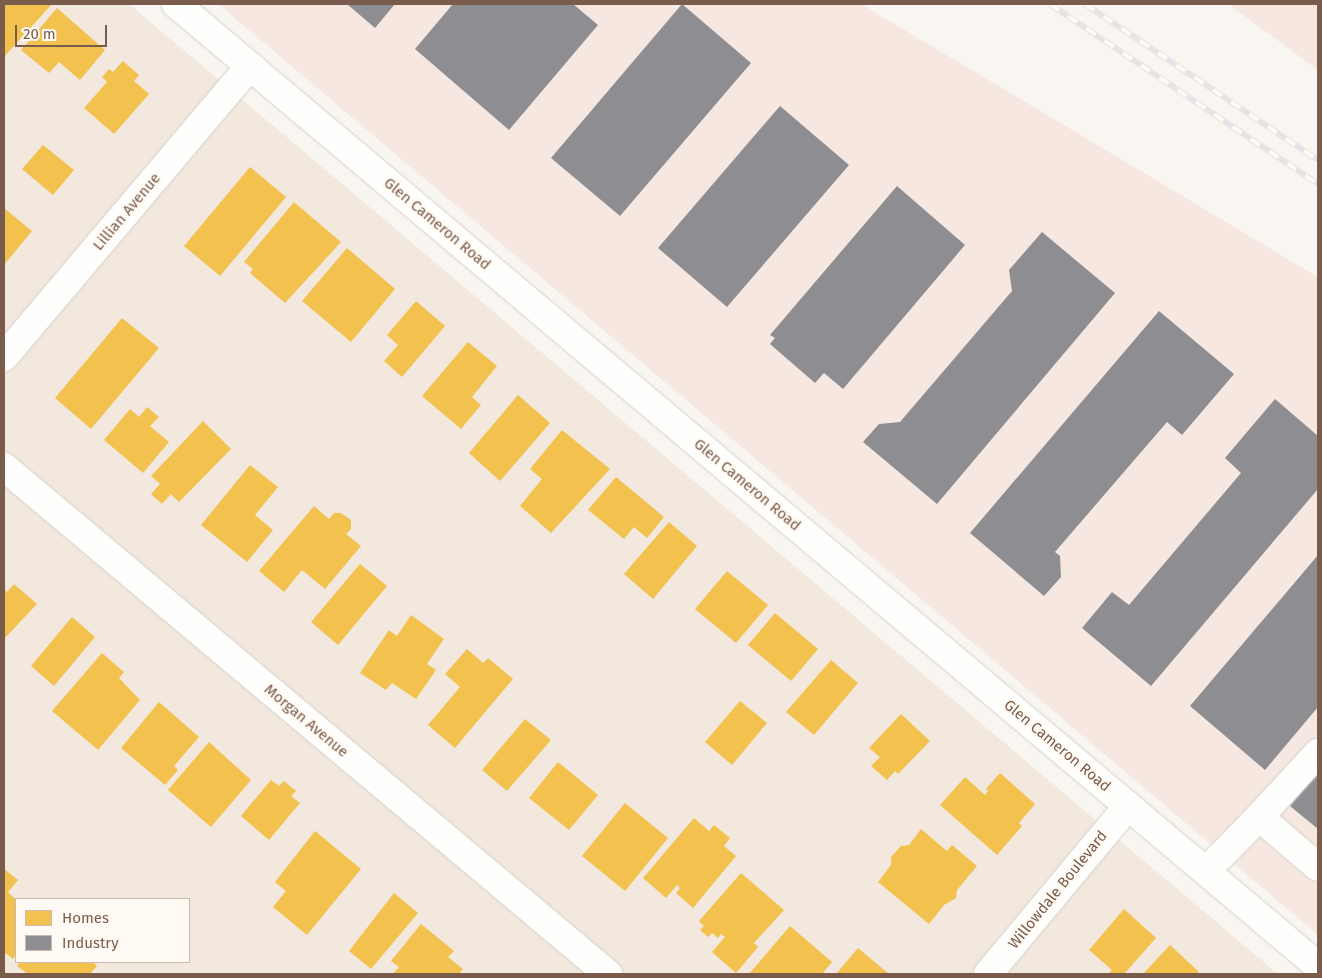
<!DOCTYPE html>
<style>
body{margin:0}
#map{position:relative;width:1322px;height:978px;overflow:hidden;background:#f9f5f0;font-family:"Fira Sans",sans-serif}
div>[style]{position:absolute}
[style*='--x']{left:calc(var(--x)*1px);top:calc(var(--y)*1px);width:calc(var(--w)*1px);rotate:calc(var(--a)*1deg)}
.residential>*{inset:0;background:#f2e8de}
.commercial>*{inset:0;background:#f6e8e1}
.homes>*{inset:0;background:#f2c14e}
.industry>*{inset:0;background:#8d8d92}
.roads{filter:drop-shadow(0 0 1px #d7d1cb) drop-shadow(0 0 1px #d7d1cb)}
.minor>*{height:28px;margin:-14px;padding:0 14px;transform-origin:14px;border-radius:14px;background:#fefefd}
.rail>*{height:5.5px;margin-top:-2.75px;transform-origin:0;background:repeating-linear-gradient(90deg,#fffaf3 0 11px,#e6e3e7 0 22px);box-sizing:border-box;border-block:1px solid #e6e3e7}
span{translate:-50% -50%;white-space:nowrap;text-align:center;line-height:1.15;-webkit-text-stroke:5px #fffaf3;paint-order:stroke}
.street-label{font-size:15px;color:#7a5c4d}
.frame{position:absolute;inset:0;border:5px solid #7a5c4d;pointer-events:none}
.legend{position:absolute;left:15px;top:898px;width:175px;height:65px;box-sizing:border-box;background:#fffaf3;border:1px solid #cabbb1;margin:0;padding:6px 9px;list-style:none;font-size:15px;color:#7a5c4d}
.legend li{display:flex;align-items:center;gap:10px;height:25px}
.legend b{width:25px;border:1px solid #cabbb1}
.scale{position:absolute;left:15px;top:25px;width:92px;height:22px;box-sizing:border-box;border:2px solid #7a5c4d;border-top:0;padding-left:6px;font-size:15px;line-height:18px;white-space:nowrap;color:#7a5c4d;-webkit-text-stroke:4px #fffaf3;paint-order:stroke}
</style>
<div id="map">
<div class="residential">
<div style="clip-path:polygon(evenodd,4px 4px,129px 4px,1278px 974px,4px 974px,4px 4px,16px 899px,189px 899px,189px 962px,16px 962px,16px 899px)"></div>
</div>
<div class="commercial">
<div style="clip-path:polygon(218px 4px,861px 4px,1318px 277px,1318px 935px)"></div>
<div style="clip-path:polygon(1228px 4px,1318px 4px,1318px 70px)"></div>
</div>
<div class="homes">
<div style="clip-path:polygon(4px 4px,52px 4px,4px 57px)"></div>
<div style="clip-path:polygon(57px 8px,105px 50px,80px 80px,59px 62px,49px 73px,21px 50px)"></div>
<div style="clip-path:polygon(123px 61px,139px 75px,134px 81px,149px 94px,114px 134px,84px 108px,107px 82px,102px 77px,109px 69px,113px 72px)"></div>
<div style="clip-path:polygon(43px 145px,74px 170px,53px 195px,22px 169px)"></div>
<div style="clip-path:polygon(250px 167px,286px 197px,220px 276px,184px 246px)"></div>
<div style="clip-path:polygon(294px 202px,341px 242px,285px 303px,250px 273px,253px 269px,244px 262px)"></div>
<div style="clip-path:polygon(4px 208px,32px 231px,4px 265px)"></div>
<div style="clip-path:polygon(347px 248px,395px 289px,351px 342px,302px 301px)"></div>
<div style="clip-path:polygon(416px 301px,445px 326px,402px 377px,384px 361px,398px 345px,387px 335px)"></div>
<div style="clip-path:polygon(122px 318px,159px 348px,91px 429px,55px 398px)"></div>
<div style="clip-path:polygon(468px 342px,497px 366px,472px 397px,481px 405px,461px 429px,422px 396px)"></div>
<div style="clip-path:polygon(518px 395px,550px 423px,500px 481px,469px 453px)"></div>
<div style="clip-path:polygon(147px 407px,159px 417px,150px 426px,169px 442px,143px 473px,104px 440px,130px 409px,139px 417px)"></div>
<div style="clip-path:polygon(203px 421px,231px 449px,179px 502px,171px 494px,162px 504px,151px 494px,160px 484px,151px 476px)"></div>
<div style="clip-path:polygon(562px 430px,610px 469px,551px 533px,520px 506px,542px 479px,530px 469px)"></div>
<div style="clip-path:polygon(250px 465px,278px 487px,255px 515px,273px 530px,247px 562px,201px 525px)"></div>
<div style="clip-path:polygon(616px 477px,664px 517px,647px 538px,634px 527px,624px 539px,588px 510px)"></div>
<div style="clip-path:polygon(314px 506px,329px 519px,334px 513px,341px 513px,351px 520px,351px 529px,346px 534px,361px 546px,325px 589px,302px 570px,284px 592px,259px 571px)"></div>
<div style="clip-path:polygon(669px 522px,697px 546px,653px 599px,624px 574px)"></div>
<div style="clip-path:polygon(360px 564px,387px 586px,338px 645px,311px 622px)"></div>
<div style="clip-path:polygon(727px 571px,768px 605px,736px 643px,695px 609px)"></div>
<div style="clip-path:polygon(14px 584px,37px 604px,4px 639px,4px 589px,7px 592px)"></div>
<div style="clip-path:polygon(775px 613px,818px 649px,791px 681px,748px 645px)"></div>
<div style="clip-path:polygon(411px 615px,444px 639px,427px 664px,436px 670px,416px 699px,392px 683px,386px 690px,360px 673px,389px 630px,397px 636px)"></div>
<div style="clip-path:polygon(72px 617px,95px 637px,54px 686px,31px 666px)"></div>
<div style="clip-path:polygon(467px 649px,483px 663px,488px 658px,513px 679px,455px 748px,428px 725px,460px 687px,445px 674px)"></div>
<div style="clip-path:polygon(102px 653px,124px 672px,119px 678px,140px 700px,98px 750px,52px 711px)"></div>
<div style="clip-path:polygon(831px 660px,858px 683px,814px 735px,786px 712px)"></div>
<div style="clip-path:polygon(740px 701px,767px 723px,732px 765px,705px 742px)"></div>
<div style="clip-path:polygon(159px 702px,199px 737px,174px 766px,178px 770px,165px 785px,121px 748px)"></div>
<div style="clip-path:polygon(901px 714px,930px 741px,898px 774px,895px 771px,887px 780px,871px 766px,880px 757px,869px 748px)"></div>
<div style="clip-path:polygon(525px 719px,551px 740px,507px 791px,482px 770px)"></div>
<div style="clip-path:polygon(209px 742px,251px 780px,211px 827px,168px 790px)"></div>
<div style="clip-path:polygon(558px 762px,598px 795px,569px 830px,529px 798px)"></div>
<div style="clip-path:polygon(1000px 773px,1035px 804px,1019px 823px,1022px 826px,997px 855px,940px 805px,965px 777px,985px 795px,988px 791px,986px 789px)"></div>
<div style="clip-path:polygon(271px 780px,279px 786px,284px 781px,296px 791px,291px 796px,300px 803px,269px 840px,241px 816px)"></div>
<div style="clip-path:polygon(625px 803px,668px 838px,625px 891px,582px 856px)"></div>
<div style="clip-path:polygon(694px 818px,709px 831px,714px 825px,730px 838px,724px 846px,736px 856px,693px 908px,676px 893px,680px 888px,677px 885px,666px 898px,643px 878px)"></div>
<div style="clip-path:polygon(921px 829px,947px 851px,952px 845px,977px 866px,957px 890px,956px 898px,944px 905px,929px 924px,878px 882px,891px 865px,891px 857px,901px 846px,909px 845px)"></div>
<div style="clip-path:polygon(315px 831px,361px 869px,307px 935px,273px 907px,286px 891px,275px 882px)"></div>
<div style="clip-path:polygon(4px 869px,18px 880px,8px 892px,16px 900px,16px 955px,13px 959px,4px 952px)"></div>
<div style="clip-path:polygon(741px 873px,784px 910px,754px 943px,758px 947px,736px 973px,712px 952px,725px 937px,721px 934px,718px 938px,712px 933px,708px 937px,700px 930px,704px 926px,699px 921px)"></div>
<div style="clip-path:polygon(394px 893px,418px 913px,371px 969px,349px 951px)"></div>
<div style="clip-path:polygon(1124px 909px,1156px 938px,1124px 974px,1108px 974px,1112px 970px,1089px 950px)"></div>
<div style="clip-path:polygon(421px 924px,454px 951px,448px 957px,463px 969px,459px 974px,393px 974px,399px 967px,391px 961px)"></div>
<div style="clip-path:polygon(790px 926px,832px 962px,822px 974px,749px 974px)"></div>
<div style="clip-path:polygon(1170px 945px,1199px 972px,1196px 974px,1143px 974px)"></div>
<div style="clip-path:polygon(858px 948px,889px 974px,836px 974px)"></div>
<div style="clip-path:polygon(20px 962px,93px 962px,97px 966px,90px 974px,28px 974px,17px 966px)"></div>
</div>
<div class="industry">
<div style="clip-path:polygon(347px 4px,395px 4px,375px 28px)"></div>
<div style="clip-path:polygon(453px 4px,573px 4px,598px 25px,509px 130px,415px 49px)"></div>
<div style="clip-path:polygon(682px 4px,751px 63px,620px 216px,551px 158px)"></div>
<div style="clip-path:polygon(780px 106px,849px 165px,727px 307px,658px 248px)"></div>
<div style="clip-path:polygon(897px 186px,965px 245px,843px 389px,824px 373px,815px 383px,770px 344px,775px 338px,770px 335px)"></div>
<div style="clip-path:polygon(1042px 232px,1115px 293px,937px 504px,863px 442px,879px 424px,900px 422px,1012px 291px,1009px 270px)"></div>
<div style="clip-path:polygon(1159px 311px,1234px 374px,1182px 435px,1167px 422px,1055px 552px,1060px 556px,1061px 577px,1044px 596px,970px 533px)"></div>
<div style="clip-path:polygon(1275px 399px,1318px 436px,1318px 489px,1151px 686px,1082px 628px,1112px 592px,1129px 605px,1241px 473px,1225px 458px)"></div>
<div style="clip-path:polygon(1318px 555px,1318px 707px,1265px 770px,1190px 706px)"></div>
<div style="clip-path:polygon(1318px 772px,1318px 829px,1290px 806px)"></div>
</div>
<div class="roads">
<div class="minor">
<div style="--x:176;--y:4;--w:1493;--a:40.11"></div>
<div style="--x:4;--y:357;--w:381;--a:-49.8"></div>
<div style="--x:4;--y:467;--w:789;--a:40.01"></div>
<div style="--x:1259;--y:817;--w:87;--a:-47.3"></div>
<div style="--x:1207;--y:870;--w:74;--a:-45.5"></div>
<div style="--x:1259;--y:817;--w:77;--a:40.3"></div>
<div style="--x:988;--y:974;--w:219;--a:-50.2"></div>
</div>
</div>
<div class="rail">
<div style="--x:1050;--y:4;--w:323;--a:33.9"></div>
<div style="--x:1085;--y:4;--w:280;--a:33.8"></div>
</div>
<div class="street-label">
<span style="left:127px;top:212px;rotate:-50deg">Lillian Avenue</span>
<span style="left:437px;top:224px;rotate:40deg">Glen Cameron Road</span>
<span style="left:747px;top:485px;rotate:40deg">Glen Cameron Road</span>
<span style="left:306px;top:721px;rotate:40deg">Morgan Avenue</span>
<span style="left:1057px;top:746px;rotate:40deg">Glen Cameron Road</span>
<span style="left:1058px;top:890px;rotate:-51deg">Willowdale Boulevard</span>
</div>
<div class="frame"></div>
<ul class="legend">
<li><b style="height:14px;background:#f2c14e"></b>Homes</li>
<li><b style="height:14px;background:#8d8d92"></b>Industry</li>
</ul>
<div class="scale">20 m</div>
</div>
